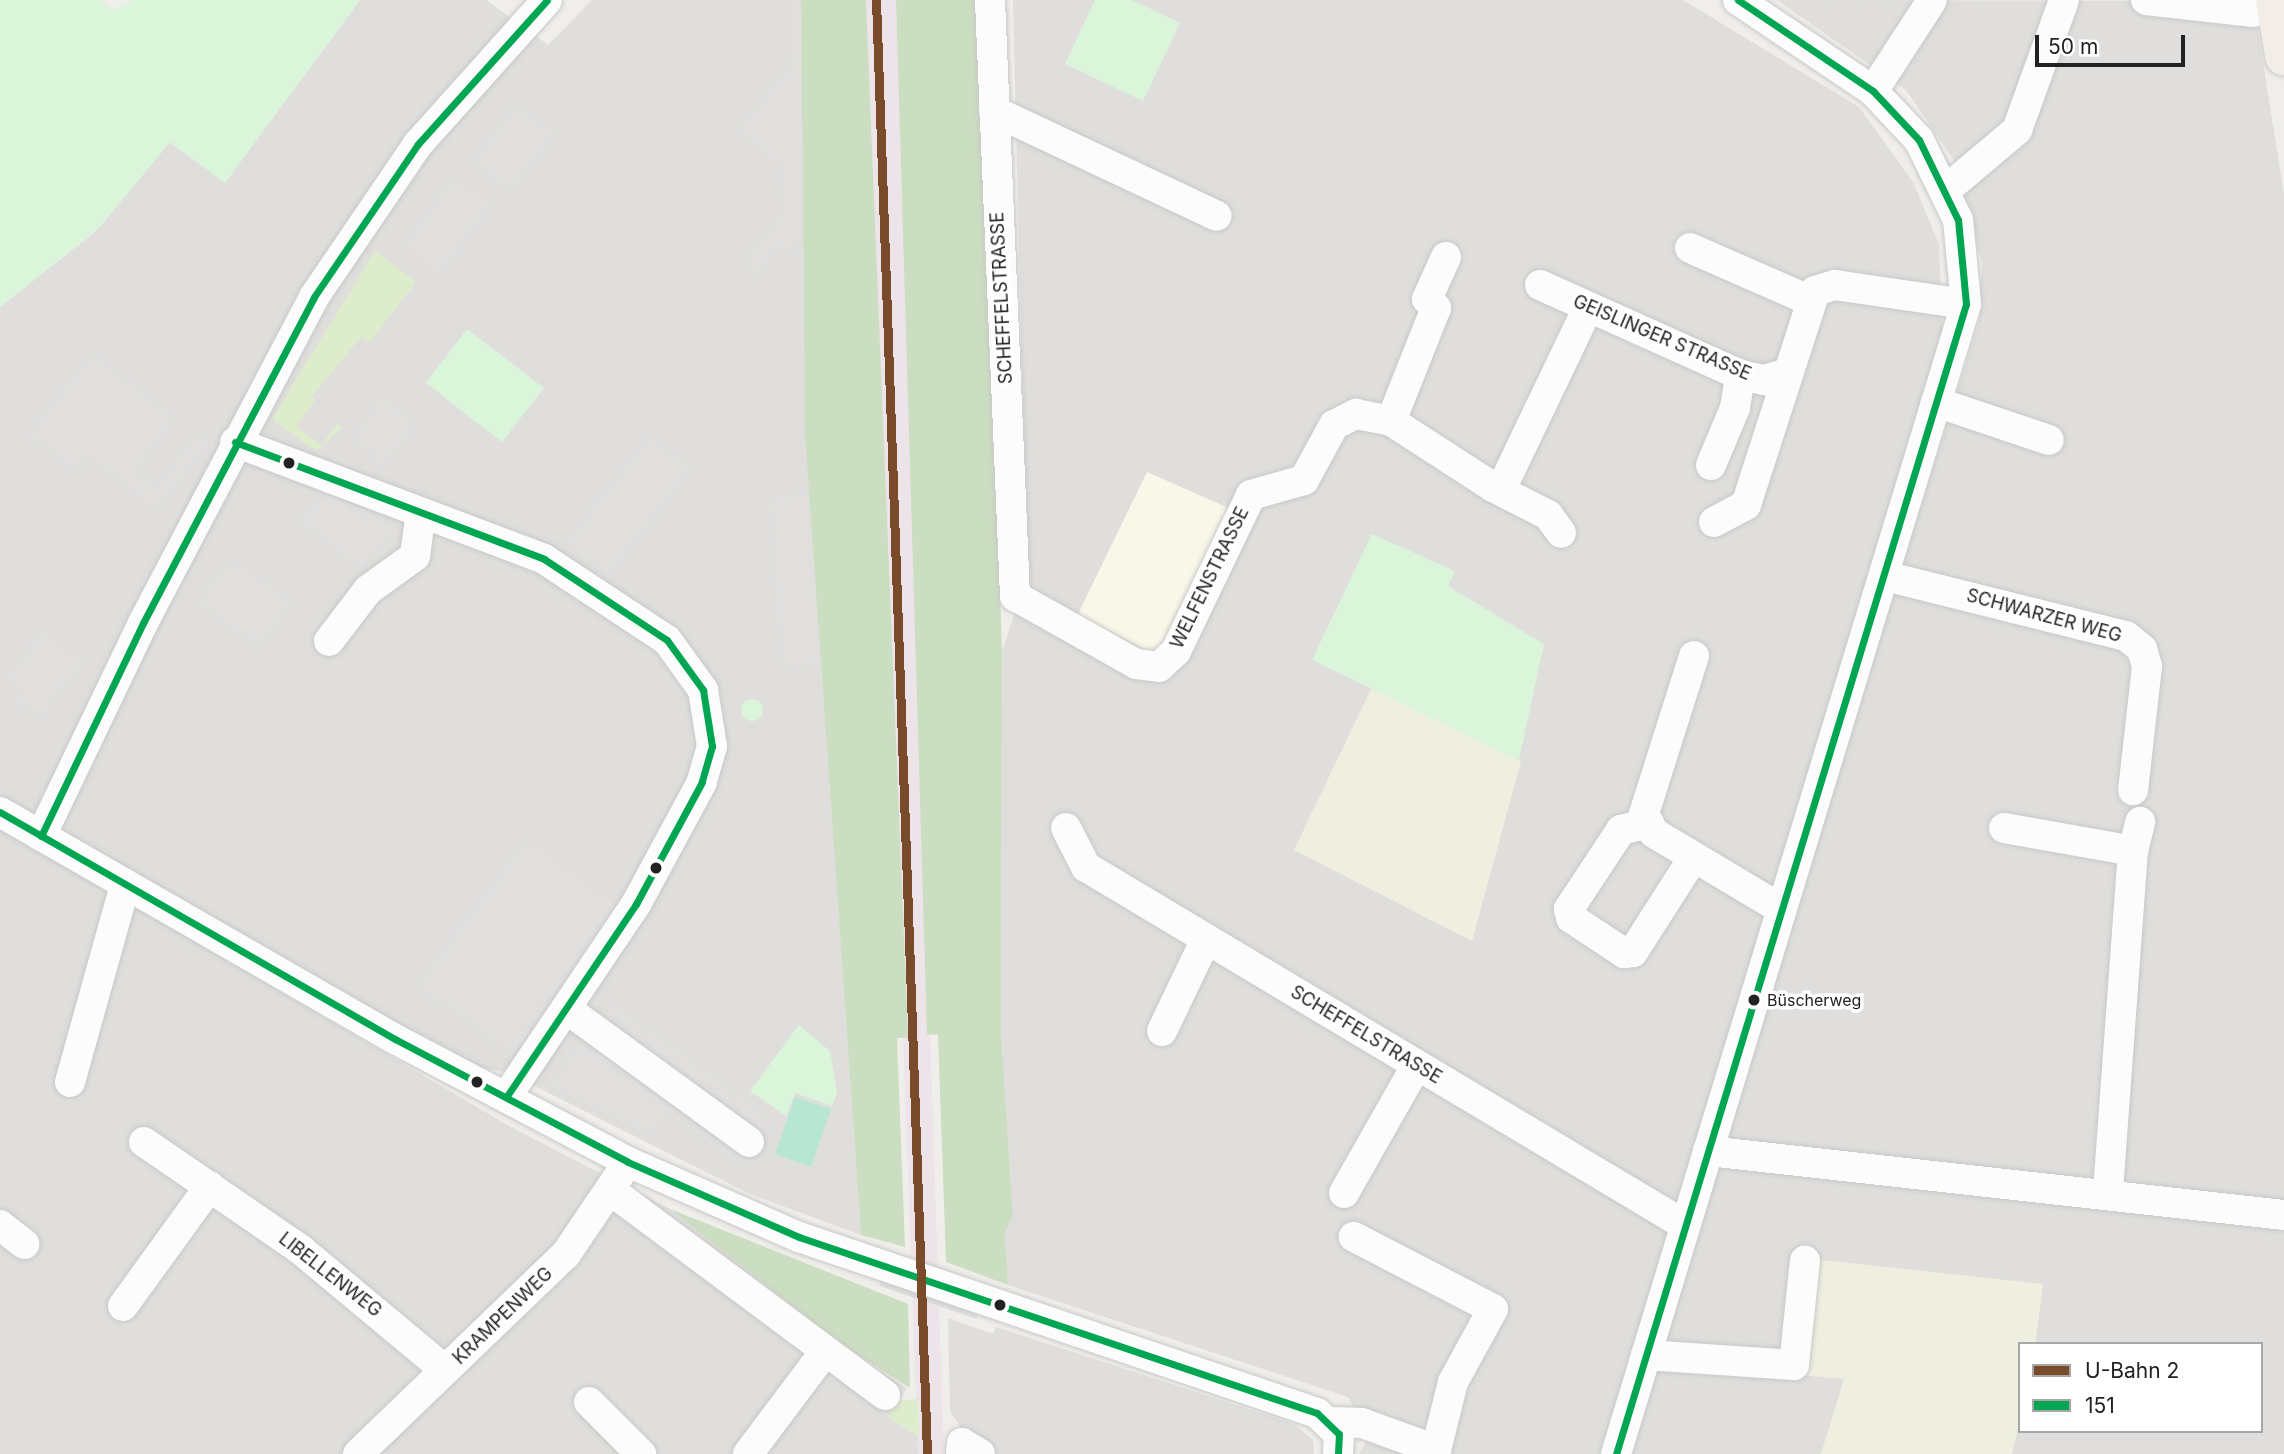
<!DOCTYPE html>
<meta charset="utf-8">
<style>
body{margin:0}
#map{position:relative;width:2284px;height:1454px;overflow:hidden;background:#f0eeeb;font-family:Inter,sans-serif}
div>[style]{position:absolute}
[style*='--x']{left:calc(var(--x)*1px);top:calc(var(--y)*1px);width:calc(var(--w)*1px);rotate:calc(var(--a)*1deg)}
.residential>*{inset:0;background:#dfdedc}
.industrial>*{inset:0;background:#ede4e9}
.education>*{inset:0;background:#f8f7e8}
.farmland>*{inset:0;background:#efefdf}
.grass>*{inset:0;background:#ddeccb}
.forest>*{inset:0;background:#cbdec1}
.park>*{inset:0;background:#daf5da}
.round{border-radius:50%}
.pitch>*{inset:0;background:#b7e6d2}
.parking>*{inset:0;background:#e0dfde}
.pier>*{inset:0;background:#dedddd}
.roads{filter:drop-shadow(0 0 2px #c9c8c7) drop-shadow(0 0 2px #c9c8c7)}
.minor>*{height:30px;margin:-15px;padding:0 15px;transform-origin:15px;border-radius:15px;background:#fdfcfc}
.major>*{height:38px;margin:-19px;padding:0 19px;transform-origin:19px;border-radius:19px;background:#f3ede7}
.bus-1>*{height:7px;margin:-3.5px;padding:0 3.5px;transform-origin:3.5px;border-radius:3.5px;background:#00a651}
.metro-1>*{height:9px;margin:-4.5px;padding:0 4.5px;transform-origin:4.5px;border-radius:4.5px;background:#7a4b2a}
.dots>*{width:19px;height:19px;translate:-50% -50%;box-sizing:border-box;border:4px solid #fff;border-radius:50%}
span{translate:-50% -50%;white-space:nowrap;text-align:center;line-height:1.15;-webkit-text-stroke:7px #fff;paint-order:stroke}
.bus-label{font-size:16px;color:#222}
.left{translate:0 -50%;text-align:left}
.street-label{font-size:18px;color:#222}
.legend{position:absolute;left:2018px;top:1342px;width:245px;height:91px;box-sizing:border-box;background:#fff;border:2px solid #a7a7a7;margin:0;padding:9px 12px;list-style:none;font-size:21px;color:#222}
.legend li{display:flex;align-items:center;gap:14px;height:35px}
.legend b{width:35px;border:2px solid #a7a7a7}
.scale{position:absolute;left:2035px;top:35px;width:150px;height:32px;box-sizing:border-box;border:4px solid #222;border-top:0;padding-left:9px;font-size:21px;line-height:24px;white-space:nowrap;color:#222;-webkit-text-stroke:5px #fff;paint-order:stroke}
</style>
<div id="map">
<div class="residential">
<div style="clip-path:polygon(360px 0,486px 0,548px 45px,592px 0,801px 0,805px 437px,861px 1235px,750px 1194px,507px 1072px,485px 1069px,371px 1015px,0 800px,0 307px,95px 232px,170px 142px,225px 182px)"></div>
<div style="clip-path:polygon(evenodd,1013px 0,1683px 0,1859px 107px,1913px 182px,1939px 244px,1943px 342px,1601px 1454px,1359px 1454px,1369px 1437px,1348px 1397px,1008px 1285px,1005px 1233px,1013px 1216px,1001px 1030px,1002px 651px,1027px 578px,1013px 0,1372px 689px,1521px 761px,1295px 850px,1372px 689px)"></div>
<div style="clip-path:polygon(1777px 0,2253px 1px,2284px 194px,2284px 1454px,2012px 1454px,2020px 1417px,2020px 1431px,2261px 1431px,2261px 1344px,2035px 1344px,2043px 1285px,1845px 1379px,1821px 1454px,1631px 1454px,1722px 1131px,1979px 323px,1982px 263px,1954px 160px,1906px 90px)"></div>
<div style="clip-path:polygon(0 827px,511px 1127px,670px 1209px,839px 1343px,907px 1388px,888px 1418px,919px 1436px,918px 1454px,0 1454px)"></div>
<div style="clip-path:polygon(948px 1318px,993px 1334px,996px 1327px,1294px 1424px,1313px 1440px,1314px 1454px,955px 1454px,950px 1448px,961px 1428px,950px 1411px)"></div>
</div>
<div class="industrial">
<div style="clip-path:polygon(866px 0,896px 0,944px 1454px,918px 1454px)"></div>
</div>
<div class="education">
<div style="clip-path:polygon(1147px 472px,1231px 509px,1167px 642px,1149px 652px,1078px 614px)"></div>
</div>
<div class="farmland">
<div style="clip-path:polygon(1371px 689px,1521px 761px,1472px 941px,1294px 850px)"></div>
<div style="clip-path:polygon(1813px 1259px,2043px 1284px,2035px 1344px,2020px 1344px,2020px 1417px,2012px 1454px,1821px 1454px,1844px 1379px,1800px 1375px)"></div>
</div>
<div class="grass">
<div style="clip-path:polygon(375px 251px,416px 282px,370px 342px,361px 337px,311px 397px,315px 400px,296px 427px,321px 445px,338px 423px,342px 427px,316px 451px,272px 419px)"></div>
<div style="clip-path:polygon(918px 1399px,919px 1436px,888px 1418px,899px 1400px)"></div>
</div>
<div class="forest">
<div style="clip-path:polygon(801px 0,866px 0,908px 1038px,897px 1038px,905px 1247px,861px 1235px,805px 437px)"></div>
<div style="clip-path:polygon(896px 0,980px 0,1002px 651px,1001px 1030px,1013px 1216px,1005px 1233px,1008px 1285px,946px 1262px,938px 1035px,927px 1034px)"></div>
<div style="clip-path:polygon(670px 1209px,908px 1304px,910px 1388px,839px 1343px)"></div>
</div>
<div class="park">
<div style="clip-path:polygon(0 0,100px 0,114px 10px,134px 0,360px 0,225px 183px,170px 142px,100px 227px,0 307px)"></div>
<div style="clip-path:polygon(1095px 0,1132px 0,1180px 23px,1143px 101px,1065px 64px)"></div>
<div style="clip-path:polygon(467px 329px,544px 388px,502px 442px,426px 383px)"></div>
<div style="clip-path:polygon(1372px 534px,1455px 571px,1448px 586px,1544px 644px,1519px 760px,1312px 660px)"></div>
<div class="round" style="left:741px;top:699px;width:22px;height:22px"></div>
<div style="clip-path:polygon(799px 1025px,830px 1051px,837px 1093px,832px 1106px,795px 1093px,786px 1116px,750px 1091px)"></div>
</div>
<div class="pitch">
<div style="clip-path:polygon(795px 1097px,831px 1109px,811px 1167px,775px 1154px)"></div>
</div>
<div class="parking">
<div style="clip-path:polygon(794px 0,801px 0,801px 238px,790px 252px,778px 244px,756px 273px,744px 264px,782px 213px,781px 165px,739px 131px,794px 60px)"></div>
<div style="clip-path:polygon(515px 105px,554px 134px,511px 191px,472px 162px)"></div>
<div style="clip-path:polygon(455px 177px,491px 205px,439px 273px,403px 246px)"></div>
<div style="clip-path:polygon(91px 354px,175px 418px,135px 471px,156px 487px,197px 434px,208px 443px,157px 509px,88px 456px,77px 470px,30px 434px)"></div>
<div style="clip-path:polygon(382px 396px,416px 423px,379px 471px,369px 463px,375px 456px,353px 437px)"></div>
<div style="clip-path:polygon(649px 437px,690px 469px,608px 575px,567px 543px)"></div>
<div style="clip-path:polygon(321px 494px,357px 504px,392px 531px,362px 569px,300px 521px)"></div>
<div style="clip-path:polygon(808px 495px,821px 663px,782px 666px,769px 498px)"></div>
<div style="clip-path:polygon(231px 559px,291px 603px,258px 647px,198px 603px)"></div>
<div style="clip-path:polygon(43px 632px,83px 662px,39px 718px,15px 699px,23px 690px,8px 678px)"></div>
<div style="clip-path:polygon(527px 840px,615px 906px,517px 1056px,418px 985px)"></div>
<div style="clip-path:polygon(612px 1003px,775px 1123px,743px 1167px,668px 1112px,650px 1135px,550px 1086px)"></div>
</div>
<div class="pier">
<div style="clip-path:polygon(876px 1247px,975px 1281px,977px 1319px,880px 1286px)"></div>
</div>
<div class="roads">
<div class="minor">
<div style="--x:990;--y:0;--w:597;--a:87.6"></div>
<div style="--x:1015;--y:596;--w:139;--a:29.3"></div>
<div style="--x:1136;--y:664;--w:23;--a:7"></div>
<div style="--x:1159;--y:667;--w:23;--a:-43"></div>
<div style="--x:1176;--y:651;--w:173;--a:-64.3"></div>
<div style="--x:1251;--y:495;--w:55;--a:-15.8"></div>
<div style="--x:1304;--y:480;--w:63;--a:-61.4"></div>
<div style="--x:1334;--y:425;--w:25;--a:-27"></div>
<div style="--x:1356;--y:414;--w:36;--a:11"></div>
<div style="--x:2146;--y:0;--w:108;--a:6.4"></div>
<div style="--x:1873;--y:91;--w:108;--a:-57"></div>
<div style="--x:994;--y:111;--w:246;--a:25.2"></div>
<div style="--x:1947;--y:189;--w:92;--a:-40.1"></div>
<div style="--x:2017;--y:130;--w:138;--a:-70.1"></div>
<div style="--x:1690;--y:248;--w:132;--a:23.7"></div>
<div style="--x:1446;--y:257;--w:46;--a:114.3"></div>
<div style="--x:1427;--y:299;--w:13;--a:45"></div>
<div style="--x:1436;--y:308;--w:122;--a:111.7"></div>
<div style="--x:1391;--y:421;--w:121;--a:32.9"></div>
<div style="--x:1493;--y:487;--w:13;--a:-27"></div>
<div style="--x:1505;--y:481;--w:192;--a:-64.4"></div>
<div style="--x:1540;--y:285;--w:219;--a:24.2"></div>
<div style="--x:1740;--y:375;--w:25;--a:12"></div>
<div style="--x:1764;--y:380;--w:22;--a:-16"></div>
<div style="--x:1936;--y:402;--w:119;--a:18.6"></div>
<div style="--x:235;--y:442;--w:330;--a:20.7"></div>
<div style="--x:544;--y:559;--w:147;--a:33.4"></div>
<div style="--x:667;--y:640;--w:62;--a:54.2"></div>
<div style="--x:703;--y:690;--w:57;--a:80.9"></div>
<div style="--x:712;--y:746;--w:37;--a:106"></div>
<div style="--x:702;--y:782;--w:139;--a:118.4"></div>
<div style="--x:636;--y:904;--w:231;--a:123.9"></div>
<div style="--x:1711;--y:465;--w:62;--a:-67.2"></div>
<div style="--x:1735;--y:408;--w:33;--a:-81"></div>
<div style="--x:1493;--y:487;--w:62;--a:27"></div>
<div style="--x:1548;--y:515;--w:22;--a:54"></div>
<div style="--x:1714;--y:522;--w:36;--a:-28"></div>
<div style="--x:1746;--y:505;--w:225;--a:-72.1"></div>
<div style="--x:1815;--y:291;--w:21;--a:-17"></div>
<div style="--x:1835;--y:285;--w:132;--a:8.3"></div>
<div style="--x:1885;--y:576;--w:248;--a:14"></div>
<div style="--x:2126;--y:636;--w:21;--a:39"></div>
<div style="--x:2142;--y:649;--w:18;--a:74"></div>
<div style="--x:2147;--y:666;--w:125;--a:96.4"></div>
<div style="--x:329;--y:641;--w:64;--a:-52.6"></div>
<div style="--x:368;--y:590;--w:58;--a:-35.9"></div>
<div style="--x:415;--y:556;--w:44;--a:-82.2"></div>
<div style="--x:1694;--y:656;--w:166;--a:107.6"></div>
<div style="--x:1644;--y:814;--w:21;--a:62"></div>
<div style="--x:1654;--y:833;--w:147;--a:30.8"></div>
<div style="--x:0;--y:812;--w:456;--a:29.9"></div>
<div style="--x:395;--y:1039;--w:263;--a:27.8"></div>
<div style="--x:628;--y:1162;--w:187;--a:23.7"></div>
<div style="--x:799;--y:1237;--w:547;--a:18.77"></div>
<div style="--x:1317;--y:1413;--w:30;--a:44"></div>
<div style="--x:1339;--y:1434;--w:20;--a:93"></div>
<div style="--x:1649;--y:823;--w:29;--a:166"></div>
<div style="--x:1621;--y:830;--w:95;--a:123.4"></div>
<div style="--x:1569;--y:909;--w:9;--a:77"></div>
<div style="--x:1571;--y:918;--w:64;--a:33.4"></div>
<div style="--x:1624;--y:953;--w:9;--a:-6"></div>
<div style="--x:1633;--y:952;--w:112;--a:-57.4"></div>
<div style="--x:1066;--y:828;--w:44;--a:62.9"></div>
<div style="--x:1086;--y:867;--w:698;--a:30.87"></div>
<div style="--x:2004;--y:828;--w:131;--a:10.1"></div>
<div style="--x:41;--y:836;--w:236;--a:-64.4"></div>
<div style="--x:143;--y:623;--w:368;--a:-62.3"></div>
<div style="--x:314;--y:297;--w:185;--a:-55.8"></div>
<div style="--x:418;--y:144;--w:193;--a:-48.1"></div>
<div style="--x:568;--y:1010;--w:224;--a:36.1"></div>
<div style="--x:1162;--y:1031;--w:102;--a:-64.4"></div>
<div style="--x:70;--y:1082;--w:205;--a:-74.4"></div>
<div style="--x:144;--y:1142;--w:191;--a:34.5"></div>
<div style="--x:301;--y:1250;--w:187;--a:39.8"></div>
<div style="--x:1708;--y:1151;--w:580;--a:6.34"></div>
<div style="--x:610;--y:1190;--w:343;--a:36.7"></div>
<div style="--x:2108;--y:1191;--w:341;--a:-85.8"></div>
<div style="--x:2133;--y:851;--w:30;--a:-76"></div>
<div style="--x:1344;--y:1193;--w:146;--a:-60.4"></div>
<div style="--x:0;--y:1225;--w:31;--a:38"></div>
<div style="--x:123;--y:1306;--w:148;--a:-54.1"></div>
<div style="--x:1646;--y:1355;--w:148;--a:3.9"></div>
<div style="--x:1794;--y:1365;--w:105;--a:-84"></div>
<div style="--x:589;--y:1402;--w:74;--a:45"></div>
<div style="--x:1331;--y:1422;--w:31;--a:2"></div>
<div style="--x:1362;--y:1423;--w:79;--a:20"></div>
<div style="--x:1436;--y:1450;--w:70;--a:-76"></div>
<div style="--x:1453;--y:1382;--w:83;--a:-61.3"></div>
<div style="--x:1493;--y:1309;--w:157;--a:-152.6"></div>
<div style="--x:358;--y:1454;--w:289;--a:-43.9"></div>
<div style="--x:566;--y:1254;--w:111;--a:-56"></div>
<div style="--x:748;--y:1454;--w:125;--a:-53.1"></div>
<div style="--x:961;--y:1454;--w:11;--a:-85"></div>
<div style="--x:962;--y:1443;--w:21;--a:31"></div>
<div style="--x:1616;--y:1454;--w:1202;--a:-73.07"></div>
<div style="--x:1966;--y:304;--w:84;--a:-95.4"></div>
<div style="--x:1958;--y:220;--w:89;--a:-116"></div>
<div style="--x:1919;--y:140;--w:67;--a:-133.2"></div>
<div style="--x:1873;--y:91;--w:163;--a:-146"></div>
</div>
<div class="major">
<div style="--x:2275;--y:0;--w:57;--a:80.9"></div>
</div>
</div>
<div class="bus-1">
<div style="--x:235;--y:442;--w:330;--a:20.7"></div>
<div style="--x:544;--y:559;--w:147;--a:33.4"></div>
<div style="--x:667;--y:640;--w:62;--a:54.2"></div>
<div style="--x:703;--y:690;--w:57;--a:80.9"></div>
<div style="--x:712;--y:746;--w:37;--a:106"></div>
<div style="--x:702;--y:782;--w:139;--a:118.4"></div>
<div style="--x:636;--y:904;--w:231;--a:123.9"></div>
<div style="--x:0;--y:812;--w:456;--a:29.9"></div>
<div style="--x:395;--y:1039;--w:263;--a:27.8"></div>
<div style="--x:628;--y:1162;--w:187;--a:23.7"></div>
<div style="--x:799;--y:1237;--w:547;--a:18.77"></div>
<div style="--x:1317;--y:1413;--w:30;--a:44"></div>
<div style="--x:1339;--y:1434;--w:20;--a:93"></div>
<div style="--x:41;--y:836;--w:236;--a:-64.4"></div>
<div style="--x:143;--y:623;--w:368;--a:-62.3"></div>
<div style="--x:314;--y:297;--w:185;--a:-55.8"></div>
<div style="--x:418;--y:144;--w:193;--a:-48.1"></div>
<div style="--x:1616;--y:1454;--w:1202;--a:-73.07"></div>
<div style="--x:1966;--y:304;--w:84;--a:-95.4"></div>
<div style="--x:1958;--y:220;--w:89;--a:-116"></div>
<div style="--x:1919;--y:140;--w:67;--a:-133.2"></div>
<div style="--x:1873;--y:91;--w:163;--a:-146"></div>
</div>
<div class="metro-1">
<div style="--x:876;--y:0;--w:1455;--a:87.99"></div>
</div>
<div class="dots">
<div style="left:289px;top:463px;background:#222"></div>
<div style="left:656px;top:868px;background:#222"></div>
<div style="left:1754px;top:1000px;background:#222"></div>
<div style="left:477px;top:1082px;background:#222"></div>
<div style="left:1000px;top:1305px;background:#222"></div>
</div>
<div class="bus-label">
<span class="left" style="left:1767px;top:1000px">Büscherweg</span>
</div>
<div class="street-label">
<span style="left:1002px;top:298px;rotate:-93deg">SCHEFFELSTRASSE</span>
<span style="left:1662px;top:338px;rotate:23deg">GEISLINGER STRASSE</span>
<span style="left:1210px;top:578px;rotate:-64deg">WELFENSTRASSE</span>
<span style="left:2044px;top:616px;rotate:15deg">SCHWARZER WEG</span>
<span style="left:1366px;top:1035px;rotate:31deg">SCHEFFELSTRASSE</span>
<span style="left:330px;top:1275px;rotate:38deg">LIBELLENWEG</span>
<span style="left:503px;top:1316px;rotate:-44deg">KRAMPENWEG</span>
</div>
<ul class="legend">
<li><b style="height:9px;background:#7a4b2a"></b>U-Bahn 2</li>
<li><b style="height:9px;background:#00a651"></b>151</li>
</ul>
<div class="scale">50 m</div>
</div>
